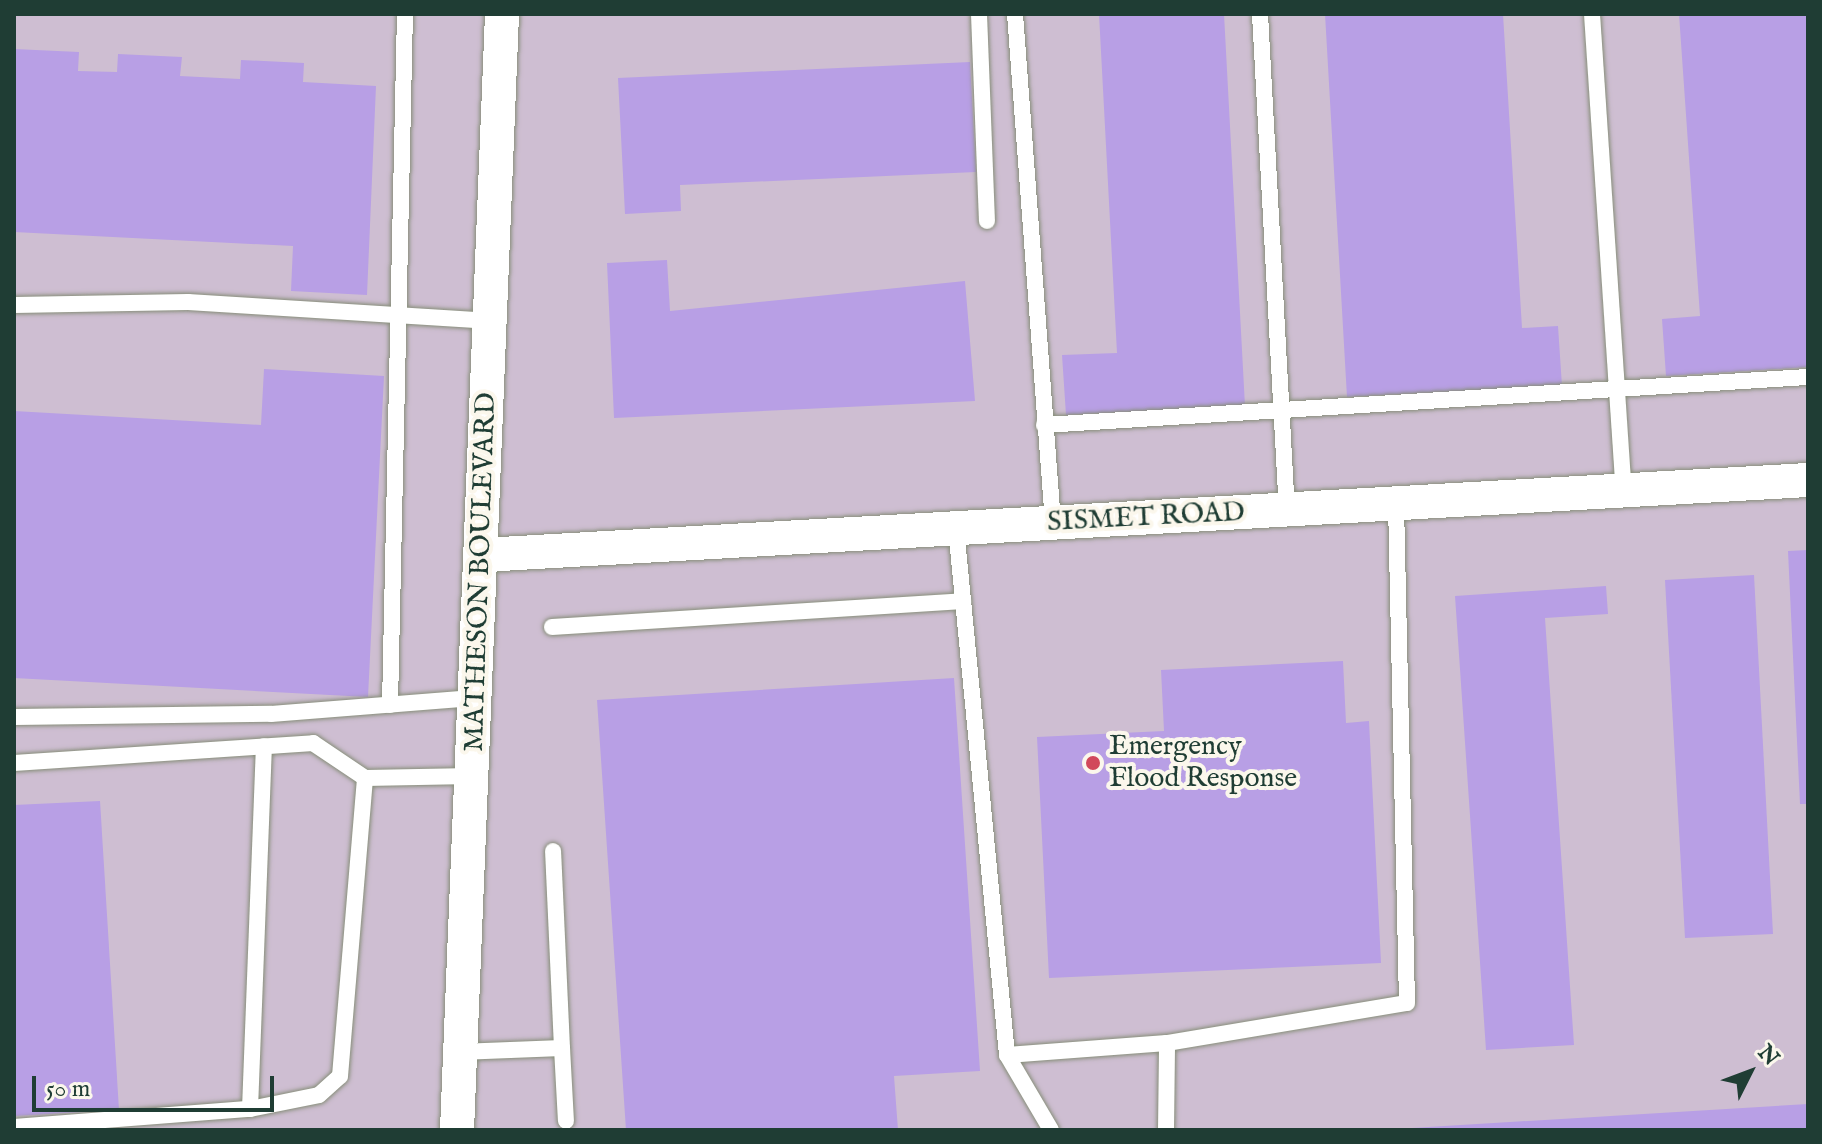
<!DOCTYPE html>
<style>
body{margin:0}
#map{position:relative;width:1822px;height:1144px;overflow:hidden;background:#efe0c1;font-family:"IM FELL English",serif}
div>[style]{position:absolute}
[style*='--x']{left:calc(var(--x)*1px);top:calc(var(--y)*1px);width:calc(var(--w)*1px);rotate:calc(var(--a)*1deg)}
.industrial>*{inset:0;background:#cebed2}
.building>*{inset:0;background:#b89fe5}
.roads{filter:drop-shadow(0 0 2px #878e7a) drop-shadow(0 0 2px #878e7a)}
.lane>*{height:16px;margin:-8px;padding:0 8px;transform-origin:8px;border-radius:8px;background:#fff}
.street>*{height:34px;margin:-17px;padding:0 17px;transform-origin:17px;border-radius:17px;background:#fff}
.dots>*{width:22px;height:22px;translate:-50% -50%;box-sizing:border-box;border:4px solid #fbf7ec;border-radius:50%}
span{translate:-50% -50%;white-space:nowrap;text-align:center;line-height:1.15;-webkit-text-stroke:8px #fbf7ec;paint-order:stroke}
.street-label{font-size:28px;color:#1f3d34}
.poi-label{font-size:28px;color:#1f3d34}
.left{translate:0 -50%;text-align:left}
.frame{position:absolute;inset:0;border:16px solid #1f3d34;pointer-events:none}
.north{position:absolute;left:1710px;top:1032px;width:80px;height:80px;-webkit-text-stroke:6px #fbf7ec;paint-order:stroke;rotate:48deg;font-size:22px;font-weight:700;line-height:32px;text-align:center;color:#1f3d34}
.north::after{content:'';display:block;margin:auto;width:28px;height:36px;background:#1f3d34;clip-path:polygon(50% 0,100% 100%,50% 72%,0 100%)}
.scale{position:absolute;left:32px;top:1076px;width:242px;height:36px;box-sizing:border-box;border:4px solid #1f3d34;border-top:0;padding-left:10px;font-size:24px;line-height:28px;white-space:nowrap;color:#1f3d34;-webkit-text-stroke:6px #fbf7ec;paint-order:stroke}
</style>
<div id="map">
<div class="industrial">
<div style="clip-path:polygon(14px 14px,1808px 14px,1808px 1130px,14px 1130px)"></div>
</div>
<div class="building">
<div style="clip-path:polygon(1099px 14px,1224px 14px,1245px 406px,1066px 415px,1062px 355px,1117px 353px)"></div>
<div style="clip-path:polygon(1325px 14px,1503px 14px,1522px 328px,1558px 326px,1562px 386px,1347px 397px)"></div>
<div style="clip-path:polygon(1679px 14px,1808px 14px,1808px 367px,1666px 376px,1662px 319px,1700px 316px)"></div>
<div style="clip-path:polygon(14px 49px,79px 52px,78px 71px,117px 72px,118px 54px,182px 57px,180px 76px,240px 79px,241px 60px,304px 63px,303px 82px,376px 86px,367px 295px,291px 291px,293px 246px,14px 232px)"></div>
<div style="clip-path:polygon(970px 62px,976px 172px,680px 185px,681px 211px,625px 214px,618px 78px)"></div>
<div style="clip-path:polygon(667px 260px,670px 311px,965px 281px,975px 401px,614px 418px,607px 263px)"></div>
<div style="clip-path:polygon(264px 369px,384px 376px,368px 697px,14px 678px,14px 411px,261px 425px)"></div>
<div style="clip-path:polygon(1808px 550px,1808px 804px,1800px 804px,1788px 551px)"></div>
<div style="clip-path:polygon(1754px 575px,1773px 934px,1685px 938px,1665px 580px)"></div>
<div style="clip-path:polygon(1606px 586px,1608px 614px,1545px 618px,1574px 1045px,1486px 1050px,1455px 596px)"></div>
<div style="clip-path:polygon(1343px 661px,1346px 723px,1369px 721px,1381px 963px,1049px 978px,1037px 737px,1164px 731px,1161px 670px)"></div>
<div style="clip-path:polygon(954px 678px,980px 1071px,894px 1076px,898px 1130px,626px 1130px,597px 700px)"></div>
<div style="clip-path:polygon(100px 801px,119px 1110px,14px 1116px,14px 805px)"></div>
<div style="clip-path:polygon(1808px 1104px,1808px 1130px,1412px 1130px,1412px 1128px)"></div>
</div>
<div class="roads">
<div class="lane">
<div style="--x:979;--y:14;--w:207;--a:87.8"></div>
<div style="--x:1015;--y:14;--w:510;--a:85.73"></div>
<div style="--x:1260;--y:14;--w:497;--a:86.9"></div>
<div style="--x:1592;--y:14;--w:478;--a:86.2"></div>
<div style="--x:14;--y:305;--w:174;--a:-1"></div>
<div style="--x:188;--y:302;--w:304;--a:3.6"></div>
<div style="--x:1044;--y:425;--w:766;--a:-3.6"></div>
<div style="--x:956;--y:528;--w:529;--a:84.47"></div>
<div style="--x:1007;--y:1055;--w:160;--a:-4.3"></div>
<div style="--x:552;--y:627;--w:412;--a:-3.6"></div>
<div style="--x:390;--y:705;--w:691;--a:-88.76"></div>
<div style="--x:14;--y:717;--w:257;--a:-0.7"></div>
<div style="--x:271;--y:714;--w:206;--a:-4.5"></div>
<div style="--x:14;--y:763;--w:300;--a:-3.8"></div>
<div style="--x:313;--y:743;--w:63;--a:33.9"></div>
<div style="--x:365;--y:778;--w:107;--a:-1.1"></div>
<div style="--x:562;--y:1048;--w:73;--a:86.9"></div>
<div style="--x:459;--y:1052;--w:103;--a:-2.2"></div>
<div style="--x:562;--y:1048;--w:197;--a:-92.6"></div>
<div style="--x:1007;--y:1055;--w:87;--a:59.6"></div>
<div style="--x:250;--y:1109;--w:70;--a:-11.5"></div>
<div style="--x:319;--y:1095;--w:28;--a:-42"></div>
<div style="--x:340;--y:1076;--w:299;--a:-85.2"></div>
<div style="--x:14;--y:1127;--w:237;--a:-4.4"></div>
<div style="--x:250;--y:1109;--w:363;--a:-87.8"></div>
<div style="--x:1166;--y:1130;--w:87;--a:-89.3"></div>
<div style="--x:1167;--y:1043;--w:243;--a:-9.5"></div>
<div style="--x:1407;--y:1003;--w:500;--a:-91.26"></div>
</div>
<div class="street">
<div style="--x:483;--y:555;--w:1327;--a:-3.24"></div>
<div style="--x:457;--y:1130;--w:1117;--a:-87.69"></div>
</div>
</div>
<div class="dots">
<div style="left:1093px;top:763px;background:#d1495b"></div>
</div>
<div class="street-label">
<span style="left:1146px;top:518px;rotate:-3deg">SISMET ROAD</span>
<span style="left:481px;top:572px;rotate:-88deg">MATHESON BOULEVARD</span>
</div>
<div class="poi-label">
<span class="left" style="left:1109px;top:763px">Emergency<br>Flood Response</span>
</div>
<div class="frame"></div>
<div class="north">N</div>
<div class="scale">50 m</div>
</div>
